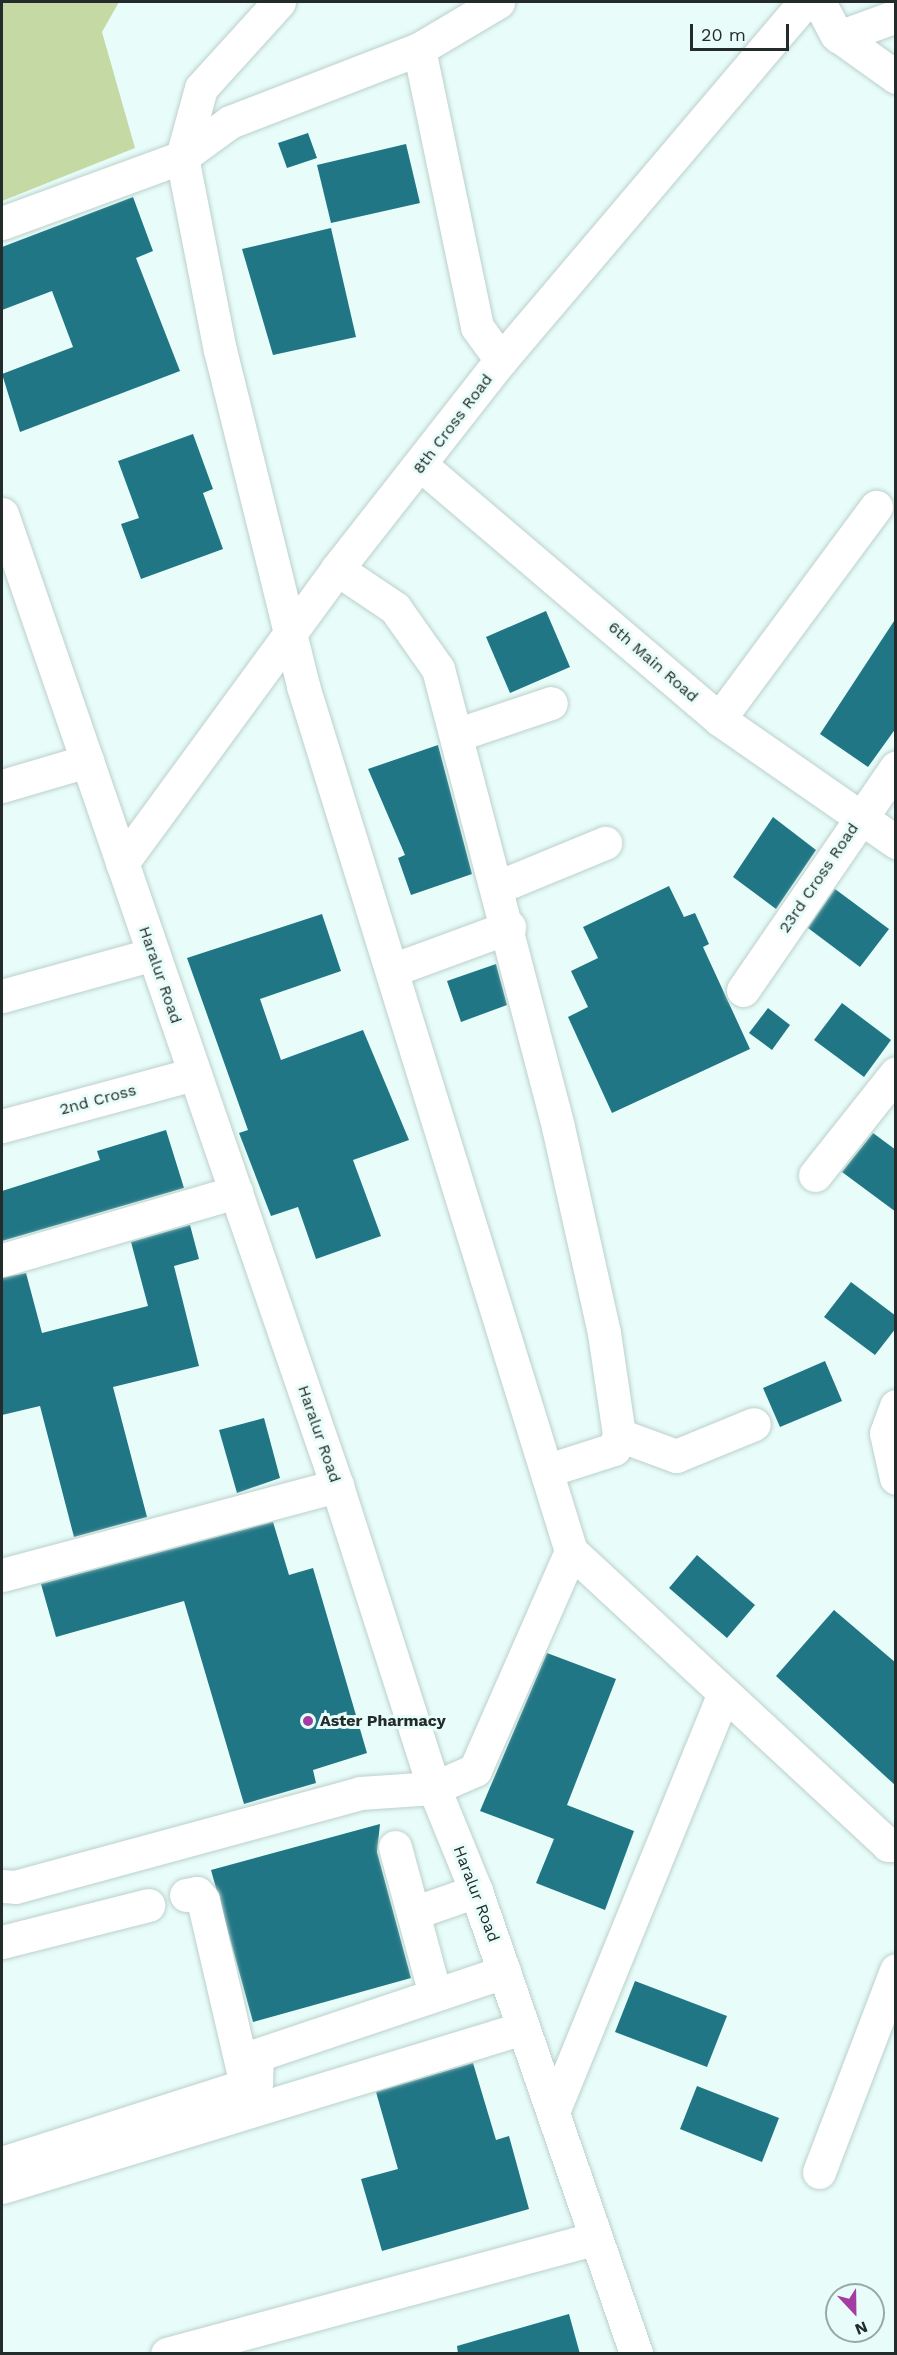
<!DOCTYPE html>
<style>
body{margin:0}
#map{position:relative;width:897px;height:2355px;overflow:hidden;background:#e8fdf9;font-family:"Work Sans",sans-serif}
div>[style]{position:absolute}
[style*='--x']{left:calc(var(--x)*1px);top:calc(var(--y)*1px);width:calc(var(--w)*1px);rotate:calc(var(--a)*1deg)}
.green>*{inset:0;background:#c5d9a4}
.building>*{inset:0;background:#217685}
.roads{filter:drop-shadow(0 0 2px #bbd0cc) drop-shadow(0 0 2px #bbd0cc)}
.minor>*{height:33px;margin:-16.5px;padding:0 16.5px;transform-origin:16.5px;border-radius:16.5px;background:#fff}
.dots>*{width:16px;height:16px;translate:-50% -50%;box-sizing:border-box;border:3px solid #e8fdf9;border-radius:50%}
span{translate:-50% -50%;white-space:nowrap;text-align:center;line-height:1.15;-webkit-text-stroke:6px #e8fdf9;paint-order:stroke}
.street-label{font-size:16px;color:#242c2b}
.poi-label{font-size:16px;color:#242c2b;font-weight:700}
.left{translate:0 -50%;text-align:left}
.frame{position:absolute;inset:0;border:3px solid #242c2b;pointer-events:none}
.north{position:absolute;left:825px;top:2283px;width:60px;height:60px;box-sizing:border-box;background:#e8fdf9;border:2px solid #9aa9a7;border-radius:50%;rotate:158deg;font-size:16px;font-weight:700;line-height:24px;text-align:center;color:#242c2b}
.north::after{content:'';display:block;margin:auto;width:21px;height:27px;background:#a43da1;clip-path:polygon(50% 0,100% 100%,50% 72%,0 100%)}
.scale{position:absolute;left:690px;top:24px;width:99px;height:27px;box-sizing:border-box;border:3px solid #242c2b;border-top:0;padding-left:8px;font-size:18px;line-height:21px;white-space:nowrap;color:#242c2b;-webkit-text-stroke:4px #e8fdf9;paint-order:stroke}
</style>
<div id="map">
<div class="green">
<div style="clip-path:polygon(2px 2px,119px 2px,102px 32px,135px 148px,2px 201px)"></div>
</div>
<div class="building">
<div style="clip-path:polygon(308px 133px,317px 158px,287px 168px,278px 143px)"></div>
<div style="clip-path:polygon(406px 144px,420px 203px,331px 223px,317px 165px)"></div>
<div style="clip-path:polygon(133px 197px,153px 251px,136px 258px,180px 371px,20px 432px,2px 374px,73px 347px,52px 291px,2px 310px,2px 247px)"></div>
<div style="clip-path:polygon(331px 228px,356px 337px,273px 355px,242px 249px)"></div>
<div style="clip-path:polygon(193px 434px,213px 489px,203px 493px,223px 549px,141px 579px,121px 524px,139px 518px,118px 461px)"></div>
<div style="clip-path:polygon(546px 611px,570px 667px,510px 693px,486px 637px)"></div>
<div style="clip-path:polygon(896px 618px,896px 728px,868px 767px,820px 734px)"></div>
<div style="clip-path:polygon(438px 745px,472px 874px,411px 895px,398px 858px,405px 855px,368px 769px)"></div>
<div style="clip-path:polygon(773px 817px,816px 850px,776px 909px,733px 877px)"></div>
<div style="clip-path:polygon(669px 886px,684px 917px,695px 913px,709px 944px,703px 947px,750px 1049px,612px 1113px,568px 1017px,588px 1007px,571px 971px,598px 958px,583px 927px)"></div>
<div style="clip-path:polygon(835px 889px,889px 929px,860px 967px,808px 928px)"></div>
<div style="clip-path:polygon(322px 914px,341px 971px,260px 999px,281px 1060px,363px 1030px,409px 1140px,353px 1160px,381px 1236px,316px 1259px,298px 1207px,271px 1216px,239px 1133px,248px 1130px,187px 958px)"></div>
<div style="clip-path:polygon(496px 964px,507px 1005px,461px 1022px,447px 981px)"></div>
<div style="clip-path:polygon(842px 1003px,891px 1040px,864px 1077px,814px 1040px)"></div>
<div style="clip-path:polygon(768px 1008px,790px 1025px,772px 1050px,749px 1033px)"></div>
<div style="clip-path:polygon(166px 1130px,184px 1188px,2px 1241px,2px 1191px,100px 1160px,97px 1151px)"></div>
<div style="clip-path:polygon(873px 1133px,896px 1150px,896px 1212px,842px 1172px)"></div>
<div style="clip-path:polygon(190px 1225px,199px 1259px,174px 1266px,199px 1366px,113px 1387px,147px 1517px,74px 1537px,40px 1406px,2px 1415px,2px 1278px,26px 1273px,42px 1333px,148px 1306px,131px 1242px)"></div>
<div style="clip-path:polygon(851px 1282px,896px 1316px,896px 1328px,875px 1355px,824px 1317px)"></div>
<div style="clip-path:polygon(825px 1361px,842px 1401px,780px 1427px,763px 1388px)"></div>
<div style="clip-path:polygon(264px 1418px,280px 1478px,237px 1493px,219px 1430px)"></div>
<div style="clip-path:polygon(273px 1522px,289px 1575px,313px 1568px,367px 1753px,313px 1770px,316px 1783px,244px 1804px,184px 1601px,56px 1637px,41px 1584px)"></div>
<div style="clip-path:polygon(697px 1555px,755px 1605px,727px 1638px,669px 1588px)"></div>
<div style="clip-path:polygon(834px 1610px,896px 1663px,896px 1786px,776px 1676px)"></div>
<div style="clip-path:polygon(547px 1653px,616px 1679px,567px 1805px,634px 1831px,605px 1910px,536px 1883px,554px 1839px,480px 1811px)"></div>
<div style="clip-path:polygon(380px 1824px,377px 1852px,411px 1978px,253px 2022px,211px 1870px)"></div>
<div style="clip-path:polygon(635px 1981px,727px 2016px,707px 2067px,615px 2032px)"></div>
<div style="clip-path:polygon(473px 2063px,496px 2140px,509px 2136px,529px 2209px,382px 2251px,361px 2179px,398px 2169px,376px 2092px)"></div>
<div style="clip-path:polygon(697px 2086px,779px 2118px,762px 2162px,680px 2129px)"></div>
<div style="clip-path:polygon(569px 2314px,580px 2354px,458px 2354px,457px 2346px)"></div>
</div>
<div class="roads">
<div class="minor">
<div style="--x:279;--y:2;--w:116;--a:132.2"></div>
<div style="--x:201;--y:88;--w:72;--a:105.4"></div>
<div style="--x:182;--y:157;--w:197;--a:78.9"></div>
<div style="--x:220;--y:350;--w:346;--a:76.1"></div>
<div style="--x:303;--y:686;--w:906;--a:72.79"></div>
<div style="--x:571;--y:1551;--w:432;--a:42.8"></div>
<div style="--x:888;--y:1845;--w:8;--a:0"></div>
<div style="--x:819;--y:2;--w:36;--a:62"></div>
<div style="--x:836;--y:34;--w:74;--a:35.6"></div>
<div style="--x:839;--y:37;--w:61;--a:-20.2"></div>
<div style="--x:419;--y:49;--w:92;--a:-30.7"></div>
<div style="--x:2;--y:223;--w:192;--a:-20.1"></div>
<div style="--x:182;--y:157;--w:59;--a:-36.1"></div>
<div style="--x:230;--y:122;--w:203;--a:-21.1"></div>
<div style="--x:419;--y:49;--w:284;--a:78.2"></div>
<div style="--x:477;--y:327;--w:41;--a:54"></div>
<div style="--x:422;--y:466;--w:390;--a:40.4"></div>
<div style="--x:719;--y:719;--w:216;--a:34.8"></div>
<div style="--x:2;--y:514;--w:1028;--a:70.98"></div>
<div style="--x:337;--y:1486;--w:317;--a:72.2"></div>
<div style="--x:434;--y:1788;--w:111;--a:67.8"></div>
<div style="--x:476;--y:1891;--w:490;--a:70.9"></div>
<div style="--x:337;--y:569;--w:70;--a:33.9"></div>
<div style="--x:395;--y:608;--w:75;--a:54.8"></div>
<div style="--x:438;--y:669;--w:473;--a:75.3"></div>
<div style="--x:558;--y:1127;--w:211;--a:77.4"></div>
<div style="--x:604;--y:1333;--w:103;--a:81.6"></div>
<div style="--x:619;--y:1435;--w:15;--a:110"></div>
<div style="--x:614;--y:1449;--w:69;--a:162.3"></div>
<div style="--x:719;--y:719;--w:264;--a:-53.5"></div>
<div style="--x:456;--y:735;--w:100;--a:-18.6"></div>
<div style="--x:2;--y:786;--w:89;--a:-16.4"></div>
<div style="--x:122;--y:863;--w:364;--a:-53.8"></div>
<div style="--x:337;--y:569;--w:266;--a:-51.9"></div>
<div style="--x:501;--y:360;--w:470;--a:-49.7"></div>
<div style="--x:498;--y:887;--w:116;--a:-22.4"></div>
<div style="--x:392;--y:970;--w:125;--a:-20.2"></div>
<div style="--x:743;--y:990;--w:270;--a:-55.5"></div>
<div style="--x:2;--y:996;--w:157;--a:-15.5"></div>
<div style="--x:2;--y:1126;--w:199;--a:-15.2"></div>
<div style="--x:815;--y:1175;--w:130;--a:-51.5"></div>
<div style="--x:2;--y:1260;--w:244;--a:-16.2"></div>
<div style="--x:896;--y:1406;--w:29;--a:110"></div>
<div style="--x:886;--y:1433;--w:46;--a:77.5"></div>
<div style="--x:619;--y:1435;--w:61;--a:20.2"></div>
<div style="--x:676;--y:1456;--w:84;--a:-22.3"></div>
<div style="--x:2;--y:1575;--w:347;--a:-14.9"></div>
<div style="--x:395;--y:1847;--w:152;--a:74.8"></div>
<div style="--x:2;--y:1886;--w:13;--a:4"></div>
<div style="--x:15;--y:1887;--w:358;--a:-15.2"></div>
<div style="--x:360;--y:1793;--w:74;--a:-3.9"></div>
<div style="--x:434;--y:1788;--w:45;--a:-23.7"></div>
<div style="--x:475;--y:1770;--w:239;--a:-66.3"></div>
<div style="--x:186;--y:1895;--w:11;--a:-10"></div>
<div style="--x:197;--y:1893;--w:9;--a:49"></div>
<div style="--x:203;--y:1900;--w:190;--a:76.9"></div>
<div style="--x:413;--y:1913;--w:67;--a:-19.2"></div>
<div style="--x:2;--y:1942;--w:151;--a:-14.2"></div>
<div style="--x:553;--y:2112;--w:452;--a:-67.8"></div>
<div style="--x:2;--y:2163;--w:267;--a:-17.7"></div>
<div style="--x:256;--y:2082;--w:27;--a:-88"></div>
<div style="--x:257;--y:2055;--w:261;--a:-18.6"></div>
<div style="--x:819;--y:2172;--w:216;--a:-69.1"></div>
<div style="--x:2;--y:2187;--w:545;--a:-16.97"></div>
<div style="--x:167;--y:2354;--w:444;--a:-15.1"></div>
</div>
</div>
<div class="dots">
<div style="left:308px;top:1721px;background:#a43da1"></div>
</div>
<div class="street-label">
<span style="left:453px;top:424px;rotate:-53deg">8th Cross Road</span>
<span style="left:653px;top:662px;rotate:41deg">6th Main Road</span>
<span style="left:819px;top:878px;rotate:-56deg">23rd Cross Road</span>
<span style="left:160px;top:975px;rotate:71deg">Haralur Road</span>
<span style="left:98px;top:1100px;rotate:-15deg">2nd Cross</span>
<span style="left:319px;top:1434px;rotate:71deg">Haralur Road</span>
<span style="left:476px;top:1894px;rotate:69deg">Haralur Road</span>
</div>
<div class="poi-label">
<span class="left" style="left:320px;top:1721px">Aster Pharmacy</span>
</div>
<div class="frame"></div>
<div class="north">N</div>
<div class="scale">20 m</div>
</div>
